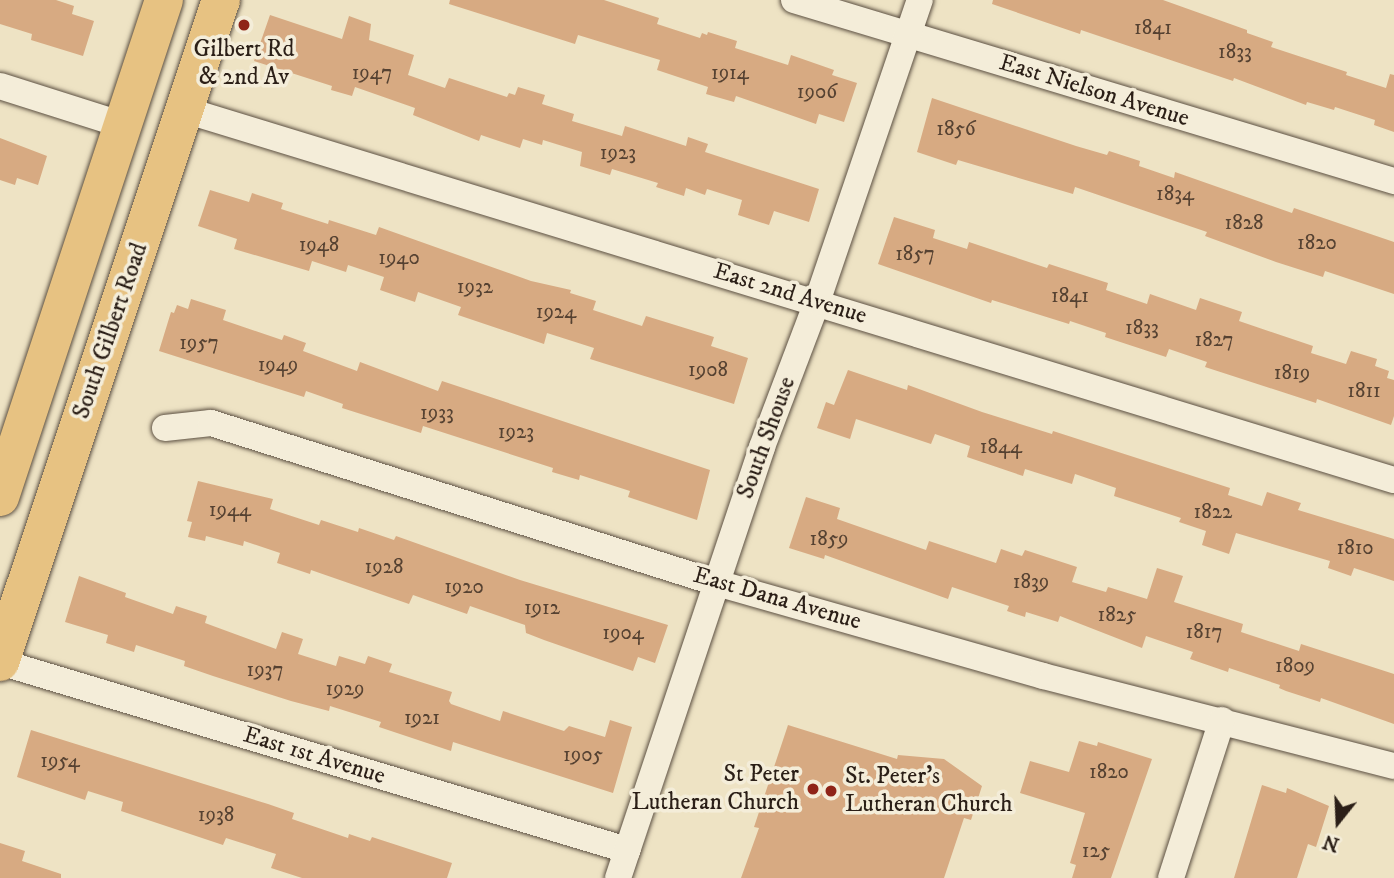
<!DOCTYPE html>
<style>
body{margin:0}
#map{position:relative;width:1394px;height:878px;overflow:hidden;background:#eee3c4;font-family:"IM FELL DW Pica",serif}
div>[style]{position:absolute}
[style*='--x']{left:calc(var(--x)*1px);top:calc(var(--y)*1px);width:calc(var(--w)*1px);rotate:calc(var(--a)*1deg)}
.building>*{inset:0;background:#d7aa82}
.roads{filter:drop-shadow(0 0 2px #5c5042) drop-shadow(0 0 2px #5c5042)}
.minor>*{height:26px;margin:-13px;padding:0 13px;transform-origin:13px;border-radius:13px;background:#f4edd9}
.primary>*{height:38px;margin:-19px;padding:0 19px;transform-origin:19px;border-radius:19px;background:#e7c282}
.dots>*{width:19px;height:19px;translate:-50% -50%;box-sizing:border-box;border:4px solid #f4edd9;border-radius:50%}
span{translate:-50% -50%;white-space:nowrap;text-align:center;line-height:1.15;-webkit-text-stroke:7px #f4edd9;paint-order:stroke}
.number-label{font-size:21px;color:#564232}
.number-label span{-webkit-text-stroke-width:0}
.poi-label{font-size:24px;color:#2b1f17}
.right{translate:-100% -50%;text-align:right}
.left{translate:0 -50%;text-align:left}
.street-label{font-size:24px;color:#2b1f17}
.north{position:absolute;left:1303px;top:787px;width:70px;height:70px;-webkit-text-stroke:5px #f4edd9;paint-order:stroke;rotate:198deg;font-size:19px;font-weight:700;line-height:28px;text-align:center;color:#2b1f17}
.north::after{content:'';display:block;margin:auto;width:24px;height:32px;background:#2b1f17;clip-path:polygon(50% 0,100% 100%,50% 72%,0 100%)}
</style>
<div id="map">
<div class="building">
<div style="clip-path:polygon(0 0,56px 0,74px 6px,72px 14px,94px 21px,83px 56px,31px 40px,32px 34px,0 24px)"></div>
<div style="clip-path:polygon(450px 0,604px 0,659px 18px,657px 24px,700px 38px,702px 33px,707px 35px,708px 32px,737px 41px,735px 48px,788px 65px,791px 55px,834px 70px,832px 75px,857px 83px,844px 122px,819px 114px,816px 124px,736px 96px,734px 102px,706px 94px,708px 87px,657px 70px,660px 60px,578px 35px,575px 44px,449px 4px)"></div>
<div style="clip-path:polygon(993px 0,1163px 0,1247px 30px,1247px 33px,1273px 42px,1271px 47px,1347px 72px,1346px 75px,1386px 88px,1390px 74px,1394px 75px,1394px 132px,1374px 125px,1375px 120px,1335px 107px,1334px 110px,1307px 102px,1306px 105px,1234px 78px,1233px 81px,1081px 30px,1080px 34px,992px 4px)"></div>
<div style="clip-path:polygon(270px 15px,342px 39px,349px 16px,371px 24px,369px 40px,414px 55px,408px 75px,445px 88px,449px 78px,507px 97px,509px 93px,515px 95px,518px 87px,545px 95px,542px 104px,574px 114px,572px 121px,622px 136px,625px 126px,686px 146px,688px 137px,708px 144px,705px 152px,819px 189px,809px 222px,774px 211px,769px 225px,738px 215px,742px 200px,707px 189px,705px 195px,686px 188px,684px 196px,656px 187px,658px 183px,612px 169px,610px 175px,580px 166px,582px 152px,543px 140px,542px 145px,523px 139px,520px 148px,481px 135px,479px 141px,413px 115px,415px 108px,355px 87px,352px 96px,331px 90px,332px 86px,254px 61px)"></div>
<div style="clip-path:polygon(932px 98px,1076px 146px,1107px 155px,1109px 151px,1140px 161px,1139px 166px,1174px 178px,1175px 172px,1292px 213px,1294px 208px,1394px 242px,1394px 294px,1325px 271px,1323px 277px,1276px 262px,1205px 236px,1207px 232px,1075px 187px,1073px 194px,958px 160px,956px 165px,917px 152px)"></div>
<div style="clip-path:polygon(0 138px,47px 156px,38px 185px,17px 178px,15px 185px,0 180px)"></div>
<div style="clip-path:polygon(210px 190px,249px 202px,252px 193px,283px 203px,281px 209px,328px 224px,329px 220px,376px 235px,379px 227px,531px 281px,571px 290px,570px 293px,596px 301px,593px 310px,642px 326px,646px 316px,714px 337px,711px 346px,748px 358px,734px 404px,590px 359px,594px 348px,547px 333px,544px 344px,458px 315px,461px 307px,418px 292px,415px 302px,380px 290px,384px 277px,348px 265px,346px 272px,312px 261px,309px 271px,234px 249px,237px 239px,198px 226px)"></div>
<div style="clip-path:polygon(894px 217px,935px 230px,933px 238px,967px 249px,969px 242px,1047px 268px,1049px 264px,1108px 283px,1106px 290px,1147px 304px,1150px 294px,1196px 310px,1200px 298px,1242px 312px,1239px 321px,1313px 346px,1311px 353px,1346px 364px,1351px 351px,1377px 359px,1375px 366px,1389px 371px,1387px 378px,1394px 380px,1394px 416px,1391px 425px,1317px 399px,1316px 403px,1205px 367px,1207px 362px,1169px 349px,1166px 357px,1105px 337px,1106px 333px,1070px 321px,1069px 324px,992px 300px,991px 303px,878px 264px)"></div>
<div style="clip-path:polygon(191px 299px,226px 310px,223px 320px,282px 340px,284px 335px,306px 343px,303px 351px,357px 371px,360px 362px,438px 391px,442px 381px,710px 470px,697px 520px,628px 497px,630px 491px,580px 475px,579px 480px,552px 472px,553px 468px,423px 426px,421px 433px,342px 408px,343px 404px,306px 391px,304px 397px,159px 351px,171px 312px,174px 313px,177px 305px,188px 309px)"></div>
<div style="clip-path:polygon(848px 370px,907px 390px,908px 385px,982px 412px,1052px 434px,1053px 431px,1230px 488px,1228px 495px,1262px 506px,1267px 492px,1301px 503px,1298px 510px,1394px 539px,1394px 581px,1354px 568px,1351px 576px,1328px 568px,1330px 561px,1236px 533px,1229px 554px,1202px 545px,1206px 531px,1179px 522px,1181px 518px,1114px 496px,1116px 488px,1075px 474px,1072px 484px,1025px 469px,1023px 476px,967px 457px,970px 446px,935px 434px,931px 444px,856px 419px,850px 439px,817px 428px,826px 402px,834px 405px)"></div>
<div style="clip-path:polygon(198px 481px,273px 499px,270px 509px,319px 525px,321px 520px,358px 532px,359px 528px,394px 540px,396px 536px,520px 580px,668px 625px,655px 663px,638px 657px,633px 671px,544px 640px,526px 633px,525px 625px,470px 606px,467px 614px,413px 595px,409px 604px,311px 570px,310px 574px,277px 563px,280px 553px,244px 541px,243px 546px,206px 536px,205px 541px,188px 537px,192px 522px,187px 521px)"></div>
<div style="clip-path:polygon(806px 497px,840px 508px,837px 519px,926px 550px,929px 541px,996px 563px,1001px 549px,1022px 556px,1025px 550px,1077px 567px,1072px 582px,1106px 592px,1108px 587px,1147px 599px,1157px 568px,1183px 576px,1174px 602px,1243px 624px,1241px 632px,1299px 651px,1301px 644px,1394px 674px,1394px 724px,1321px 698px,1320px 702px,1286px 691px,1279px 688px,1280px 685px,1229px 668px,1228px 672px,1190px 659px,1193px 652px,1146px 636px,1142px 648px,1060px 616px,1058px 622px,1026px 612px,1025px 617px,1007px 611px,1009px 606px,952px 587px,948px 599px,825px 555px,824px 559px,789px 548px)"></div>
<div style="clip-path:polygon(79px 576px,126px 593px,125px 597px,173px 614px,176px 606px,207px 616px,205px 623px,276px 649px,282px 632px,303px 639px,298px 654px,336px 666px,339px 656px,365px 664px,368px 656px,392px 664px,389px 672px,452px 692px,449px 701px,451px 704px,500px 721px,503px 711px,564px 731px,569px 726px,605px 737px,610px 720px,632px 727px,613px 793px,453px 742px,451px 751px,379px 727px,381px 722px,330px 706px,329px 711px,291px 701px,213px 676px,184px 666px,185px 661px,136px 645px,134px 652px,106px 643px,108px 635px,65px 622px)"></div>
<div style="clip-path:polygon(788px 725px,897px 759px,898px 755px,944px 759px,982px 786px,971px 820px,964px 818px,944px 878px,741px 878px,759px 828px,754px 827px)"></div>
<div style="clip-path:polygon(31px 730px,268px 804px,294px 813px,292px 819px,348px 838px,349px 834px,370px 841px,372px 837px,452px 863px,447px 878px,302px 878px,271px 868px,276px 854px,226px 838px,223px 845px,121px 811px,123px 802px,88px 791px,85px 800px,17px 777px)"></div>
<div style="clip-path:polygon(1079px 741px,1097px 746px,1098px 742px,1152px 759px,1111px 878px,1072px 878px,1076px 865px,1070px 863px,1085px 813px,1020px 793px,1030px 761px,1069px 772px)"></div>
<div style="clip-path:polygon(1262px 785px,1286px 793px,1287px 788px,1329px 806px,1316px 847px,1308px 844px,1297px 878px,1234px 878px)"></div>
<div style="clip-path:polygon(0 843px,25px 851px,22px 861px,61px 874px,61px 878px,0 878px)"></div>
</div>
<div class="roads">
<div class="minor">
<div style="--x:794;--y:0;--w:627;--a:16.79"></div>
<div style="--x:0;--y:86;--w:129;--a:17.6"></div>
<div style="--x:185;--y:110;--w:1264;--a:17.02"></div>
<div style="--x:165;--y:428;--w:46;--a:-6.2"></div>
<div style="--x:211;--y:423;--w:531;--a:17.55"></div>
<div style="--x:717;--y:583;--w:339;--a:15.9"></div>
<div style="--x:1043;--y:676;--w:362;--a:14.4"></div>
<div style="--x:0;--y:662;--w:655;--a:16.69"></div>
<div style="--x:618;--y:878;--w:454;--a:-71.5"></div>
<div style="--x:762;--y:447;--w:155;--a:-69.2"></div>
<div style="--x:817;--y:302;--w:319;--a:-71.2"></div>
<div style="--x:1171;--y:878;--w:166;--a:-72.1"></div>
</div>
<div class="primary">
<div style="--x:0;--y:497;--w:523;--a:-71.74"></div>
<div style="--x:0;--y:662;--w:698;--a:-71.54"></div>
</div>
</div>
<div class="dots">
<div style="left:244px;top:25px;background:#8f2418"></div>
<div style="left:813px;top:789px;background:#8f2418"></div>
<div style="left:831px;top:791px;background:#8f2418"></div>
</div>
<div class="number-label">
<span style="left:1153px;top:28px">1841</span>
<span style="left:1235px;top:52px">1833</span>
<span style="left:372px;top:73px">1947</span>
<span style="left:730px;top:73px">1914</span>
<span style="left:817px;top:92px">1906</span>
<span style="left:956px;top:129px">1856</span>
<span style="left:618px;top:153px">1923</span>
<span style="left:1175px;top:194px">1834</span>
<span style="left:1244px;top:223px">1828</span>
<span style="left:1317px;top:243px">1820</span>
<span style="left:319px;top:245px">1948</span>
<span style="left:915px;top:254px">1857</span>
<span style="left:399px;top:258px">1940</span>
<span style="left:475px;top:287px">1932</span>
<span style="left:1070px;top:296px">1841</span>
<span style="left:556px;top:312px">1924</span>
<span style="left:1142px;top:328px">1833</span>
<span style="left:1214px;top:340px">1827</span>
<span style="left:199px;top:343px">1957</span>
<span style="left:278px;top:365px">1949</span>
<span style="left:708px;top:370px">1908</span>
<span style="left:1292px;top:373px">1819</span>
<span style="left:1364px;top:391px">1811</span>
<span style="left:437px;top:413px">1933</span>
<span style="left:516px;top:432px">1923</span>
<span style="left:1001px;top:447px">1844</span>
<span style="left:230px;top:510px">1944</span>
<span style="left:1213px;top:512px">1822</span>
<span style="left:829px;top:539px">1859</span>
<span style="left:1355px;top:548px">1810</span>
<span style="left:384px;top:567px">1928</span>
<span style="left:1031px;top:582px">1839</span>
<span style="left:464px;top:587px">1920</span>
<span style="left:542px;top:608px">1912</span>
<span style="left:1117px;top:615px">1825</span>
<span style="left:1204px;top:632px">1817</span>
<span style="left:623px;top:633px">1904</span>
<span style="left:1295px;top:666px">1809</span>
<span style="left:265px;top:670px">1937</span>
<span style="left:345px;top:689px">1929</span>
<span style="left:422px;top:718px">1921</span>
<span style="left:583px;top:755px">1905</span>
<span style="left:60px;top:761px">1954</span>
<span style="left:1109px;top:772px">1820</span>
<span style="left:216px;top:815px">1938</span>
<span style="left:1096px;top:851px">125</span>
</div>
<div class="poi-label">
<span style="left:244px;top:64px">Gilbert Rd<br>&amp; 2nd Av</span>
<span class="right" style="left:799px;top:789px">St Peter<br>Lutheran Church</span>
<span class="left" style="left:845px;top:791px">St. Peter's<br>Lutheran Church</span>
</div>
<div class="street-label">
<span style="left:1094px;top:91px;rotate:17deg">East Nielson Avenue</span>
<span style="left:790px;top:294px;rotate:17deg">East 2nd Avenue</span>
<span style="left:111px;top:331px;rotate:-71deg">South Gilbert Road</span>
<span style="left:767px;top:438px;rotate:-70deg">South Shouse</span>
<span style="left:777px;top:599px;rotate:16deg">East Dana Avenue</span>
<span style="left:314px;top:756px;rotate:17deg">East 1st Avenue</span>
</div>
<div class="north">N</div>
</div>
